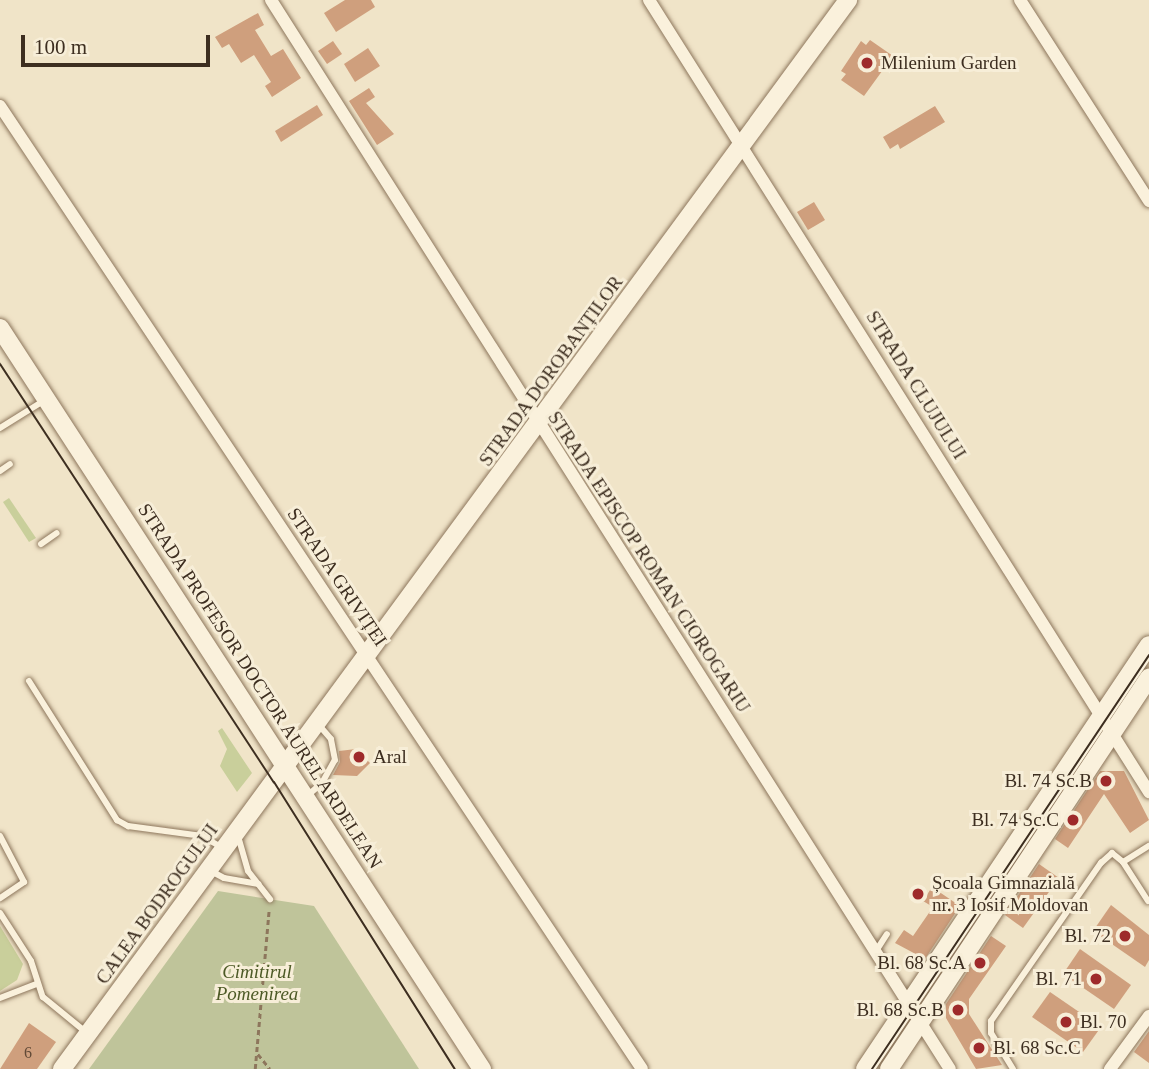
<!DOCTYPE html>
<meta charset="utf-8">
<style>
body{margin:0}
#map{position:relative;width:1149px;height:1069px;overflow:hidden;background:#f0e4c8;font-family:"Times New Roman",serif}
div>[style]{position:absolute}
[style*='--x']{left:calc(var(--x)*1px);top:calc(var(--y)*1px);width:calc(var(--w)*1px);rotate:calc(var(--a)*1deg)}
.green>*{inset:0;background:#c9cf9b}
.cemetery>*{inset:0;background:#bfc49a}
.building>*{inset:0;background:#cf9f7d}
.path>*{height:2.5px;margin-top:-1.25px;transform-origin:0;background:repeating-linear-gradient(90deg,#8d765c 0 5px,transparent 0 8.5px)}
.roads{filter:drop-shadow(0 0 2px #8d765c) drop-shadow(0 0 2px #8d765c)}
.lane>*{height:6px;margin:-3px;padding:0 3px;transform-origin:3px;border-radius:3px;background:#faf1dc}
.street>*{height:12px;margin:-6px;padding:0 6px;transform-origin:6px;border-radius:6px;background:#faf1dc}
.secondary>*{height:18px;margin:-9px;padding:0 9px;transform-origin:9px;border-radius:9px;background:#faf1dc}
.tram>*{height:2px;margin:-1px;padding:0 1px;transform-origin:1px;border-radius:1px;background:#3d2e20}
.dots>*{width:19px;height:19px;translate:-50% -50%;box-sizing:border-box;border:4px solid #f7eed8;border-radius:50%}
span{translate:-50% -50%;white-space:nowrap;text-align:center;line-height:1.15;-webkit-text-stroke:6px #f7eed8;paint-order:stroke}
.number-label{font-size:16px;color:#624a37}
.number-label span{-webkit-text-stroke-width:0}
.poi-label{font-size:19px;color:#3d2e20}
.left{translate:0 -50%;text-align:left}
.right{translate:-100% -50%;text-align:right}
.street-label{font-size:19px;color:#3d2e20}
.park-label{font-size:19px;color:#4d5a26;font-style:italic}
.scale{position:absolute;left:21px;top:35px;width:189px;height:32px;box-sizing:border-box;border:4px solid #3d2e20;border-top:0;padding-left:9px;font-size:21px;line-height:24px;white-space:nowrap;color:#3d2e20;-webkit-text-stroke:5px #f7eed8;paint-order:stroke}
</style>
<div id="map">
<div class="green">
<div style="clip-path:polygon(9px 498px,36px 538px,29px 542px,3px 502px)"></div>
<div style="clip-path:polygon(222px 728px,252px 773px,237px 792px,220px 766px,227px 749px,218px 731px)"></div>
<div style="clip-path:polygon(0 926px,23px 964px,17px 980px,0 991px)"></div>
</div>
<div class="cemetery">
<div style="clip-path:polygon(218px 891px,314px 906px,419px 1069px,89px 1069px)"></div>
</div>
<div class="building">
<div style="clip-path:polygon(345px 0,371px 0,375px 7px,336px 32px,324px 13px)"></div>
<div style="clip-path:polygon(258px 13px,264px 25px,255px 30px,271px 56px,283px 49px,301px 78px,272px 97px,265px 86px,271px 82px,254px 55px,241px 63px,229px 44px,222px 48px,215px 37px)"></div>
<div style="clip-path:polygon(870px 40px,893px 56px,864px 96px,841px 80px,846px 74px,841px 71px,861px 41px,866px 45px)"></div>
<div style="clip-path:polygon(333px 41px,342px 54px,327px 64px,318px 51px)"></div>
<div style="clip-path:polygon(368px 48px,380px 66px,355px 82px,344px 64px)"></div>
<div style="clip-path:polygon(369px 88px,375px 97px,366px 103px,394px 134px,377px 145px,349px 101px)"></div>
<div style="clip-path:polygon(317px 105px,323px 115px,281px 142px,275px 131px)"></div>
<div style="clip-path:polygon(935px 106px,945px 122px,900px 149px,898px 144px,890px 149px,883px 137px)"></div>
<div style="clip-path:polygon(814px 202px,825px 220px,808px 230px,797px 212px)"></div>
<div style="clip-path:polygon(356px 749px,370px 763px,357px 776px,333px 775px,340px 762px,339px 751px)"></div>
<div style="clip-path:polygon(1100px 771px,1124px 771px,1149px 820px,1130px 833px,1104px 794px,1068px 848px,1055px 839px)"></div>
<div style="clip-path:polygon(1039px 864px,1059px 878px,1023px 928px,1005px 915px)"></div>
<div style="clip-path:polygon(932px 887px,960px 906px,925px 959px,895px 943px,904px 930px,913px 936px,933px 907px,923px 901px)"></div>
<div style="clip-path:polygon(1111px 905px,1149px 935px,1149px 960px,1145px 967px,1093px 931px)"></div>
<div style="clip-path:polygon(991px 936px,1006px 946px,969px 999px,969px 1014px,1002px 1065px,976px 1069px,946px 1018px,946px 1004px)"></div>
<div style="clip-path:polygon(1080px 949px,1131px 985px,1114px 1009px,1063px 974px)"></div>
<div style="clip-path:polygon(1050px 992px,1101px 1027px,1083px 1052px,1032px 1017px)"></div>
<div style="clip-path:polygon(29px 1023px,56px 1042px,37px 1069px,0 1069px)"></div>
<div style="clip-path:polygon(1149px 1031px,1149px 1063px,1134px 1052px)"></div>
</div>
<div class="path">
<div style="--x:258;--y:1054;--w:19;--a:51"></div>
<div style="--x:255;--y:1069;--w:161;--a:-85"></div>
</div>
<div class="roads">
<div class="lane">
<div style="--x:0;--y:428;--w:53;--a:-31.9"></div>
<div style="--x:0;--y:471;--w:12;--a:-35"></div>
<div style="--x:41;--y:544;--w:19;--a:-35"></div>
<div style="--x:29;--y:681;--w:165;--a:57.7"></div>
<div style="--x:117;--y:820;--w:13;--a:29"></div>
<div style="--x:128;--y:826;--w:75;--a:7.7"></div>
<div style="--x:202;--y:836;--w:22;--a:30"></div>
<div style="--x:307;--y:796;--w:20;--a:-41"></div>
<div style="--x:322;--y:783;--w:26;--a:-61"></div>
<div style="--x:335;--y:760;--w:21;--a:-101"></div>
<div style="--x:331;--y:739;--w:20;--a:-131"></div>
<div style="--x:0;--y:836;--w:52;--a:62.4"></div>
<div style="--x:24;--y:882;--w:29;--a:146"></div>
<div style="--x:238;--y:836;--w:36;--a:74"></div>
<div style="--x:248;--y:871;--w:36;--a:52"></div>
<div style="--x:209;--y:870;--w:17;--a:28"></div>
<div style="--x:224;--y:878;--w:35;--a:10"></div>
<div style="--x:1148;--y:901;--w:46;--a:-122.7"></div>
<div style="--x:1123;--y:862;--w:31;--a:-32"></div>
<div style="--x:0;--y:913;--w:57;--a:57.1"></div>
<div style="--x:31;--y:961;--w:38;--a:72"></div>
<div style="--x:43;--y:997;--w:57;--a:39.3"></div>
<div style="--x:876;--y:951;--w:20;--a:-57"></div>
<div style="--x:0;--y:998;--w:40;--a:-21"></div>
<div style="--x:1013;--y:1069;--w:42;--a:-121.4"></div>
<div style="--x:991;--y:1033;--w:12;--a:-90"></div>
<div style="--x:991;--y:1021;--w:193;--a:-55.2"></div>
<div style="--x:1101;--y:863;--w:15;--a:-42"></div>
<div style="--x:1112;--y:853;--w:14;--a:39"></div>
</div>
<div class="street">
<div style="--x:271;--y:0;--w:1266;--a:57.58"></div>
<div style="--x:649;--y:0;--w:937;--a:57.74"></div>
<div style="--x:1020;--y:0;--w:239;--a:57.3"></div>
<div style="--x:0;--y:106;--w:1157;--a:56.31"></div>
<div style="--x:1110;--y:1069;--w:66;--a:-53.7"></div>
</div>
<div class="secondary">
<div style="--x:0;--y:328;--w:884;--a:56.96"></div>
<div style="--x:62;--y:1069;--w:1327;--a:-53.67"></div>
<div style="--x:865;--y:1069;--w:510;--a:-56.19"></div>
<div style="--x:889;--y:1069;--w:470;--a:-56.4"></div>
</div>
</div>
<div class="tram">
<div style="--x:0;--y:364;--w:500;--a:56.8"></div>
<div style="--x:274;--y:782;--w:339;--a:57.8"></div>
<div style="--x:872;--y:1069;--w:498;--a:-56.2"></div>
</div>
<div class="dots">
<div style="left:867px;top:63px;background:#9e2a2b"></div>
<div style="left:359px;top:757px;background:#9e2a2b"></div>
<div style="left:1106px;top:781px;background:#9e2a2b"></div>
<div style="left:1073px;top:820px;background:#9e2a2b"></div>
<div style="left:918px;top:894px;background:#9e2a2b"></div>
<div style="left:1125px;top:936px;background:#9e2a2b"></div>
<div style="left:980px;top:963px;background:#9e2a2b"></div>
<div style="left:1096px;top:979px;background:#9e2a2b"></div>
<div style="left:958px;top:1010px;background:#9e2a2b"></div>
<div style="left:1066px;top:1022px;background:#9e2a2b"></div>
<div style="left:979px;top:1048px;background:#9e2a2b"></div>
</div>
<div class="number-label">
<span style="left:28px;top:1053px">6</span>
</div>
<div class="poi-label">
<span class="left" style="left:881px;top:63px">Milenium Garden</span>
<span class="left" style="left:373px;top:757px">Aral</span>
<span class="right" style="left:1092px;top:781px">Bl. 74 Sc.B</span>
<span class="right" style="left:1059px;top:820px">Bl. 74 Sc.C</span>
<span class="left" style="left:932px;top:894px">Școala Gimnazială<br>nr. 3 Iosif Moldovan</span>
<span class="right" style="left:1111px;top:936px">Bl. 72</span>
<span class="right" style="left:966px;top:963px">Bl. 68 Sc.A</span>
<span class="right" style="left:1082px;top:979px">Bl. 71</span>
<span class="right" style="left:944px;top:1010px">Bl. 68 Sc.B</span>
<span class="left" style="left:1080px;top:1022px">Bl. 70</span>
<span class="left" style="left:993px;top:1048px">Bl. 68 Sc.C</span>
</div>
<div class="street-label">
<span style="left:551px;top:371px;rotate:-54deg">STRADA DOROBANȚILOR</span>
<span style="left:916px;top:385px;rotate:58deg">STRADA CLUJULUI</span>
<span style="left:649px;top:562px;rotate:57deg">STRADA EPISCOP ROMAN CIOROGARIU</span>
<span style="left:337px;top:577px;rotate:56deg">STRADA GRIVIȚEI</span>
<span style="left:260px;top:686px;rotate:57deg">STRADA PROFESOR DOCTOR AUREL ARDELEAN</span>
<span style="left:157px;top:904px;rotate:-54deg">CALEA BODROGULUI</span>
</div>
<div class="park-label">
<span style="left:257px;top:983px">Cimitirul<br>Pomenirea</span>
</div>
<div class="scale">100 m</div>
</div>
